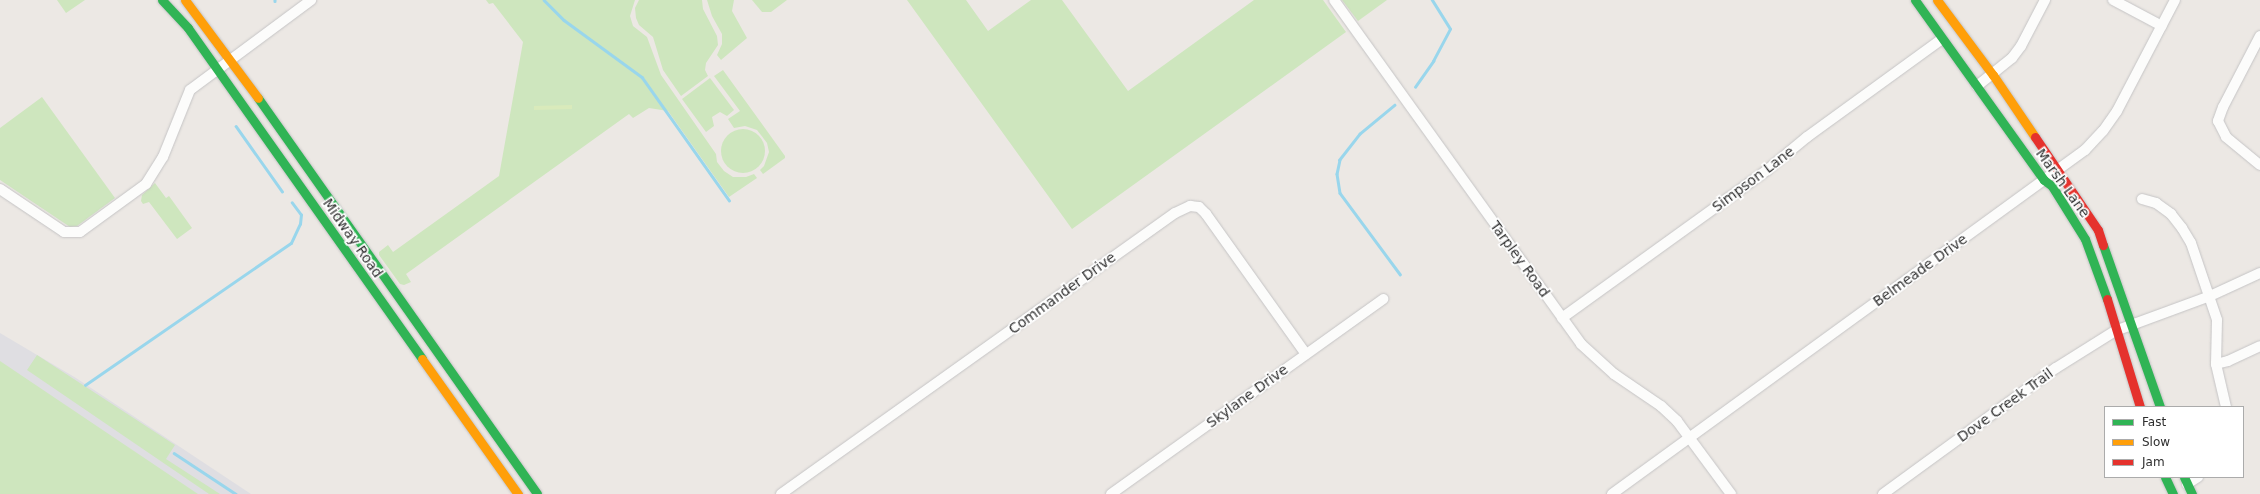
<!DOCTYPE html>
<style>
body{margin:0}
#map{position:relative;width:2260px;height:494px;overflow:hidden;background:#ece8e4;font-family:"DejaVu Sans",sans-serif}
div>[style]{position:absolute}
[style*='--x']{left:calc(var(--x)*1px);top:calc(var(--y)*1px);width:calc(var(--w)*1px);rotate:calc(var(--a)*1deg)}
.airport>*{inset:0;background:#dfdee2}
.green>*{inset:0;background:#cee6be}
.round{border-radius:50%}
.pitch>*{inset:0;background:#d9eabb}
.stream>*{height:2.5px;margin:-1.25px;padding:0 1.25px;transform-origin:1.25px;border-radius:1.25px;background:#99d6ec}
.roads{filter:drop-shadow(0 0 1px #c5c4c5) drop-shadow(0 0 1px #c5c4c5)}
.street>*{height:10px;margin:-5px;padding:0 5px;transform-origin:5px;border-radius:5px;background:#fcfcfb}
.fast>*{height:9px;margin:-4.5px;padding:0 4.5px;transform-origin:4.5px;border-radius:4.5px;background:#30b455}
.slow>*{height:9px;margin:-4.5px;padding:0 4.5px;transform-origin:4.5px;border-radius:4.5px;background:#ff9f0a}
.jam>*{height:9px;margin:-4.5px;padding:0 4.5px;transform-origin:4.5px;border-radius:4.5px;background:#e5322d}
span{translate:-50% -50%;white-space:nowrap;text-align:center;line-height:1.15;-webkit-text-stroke:3.5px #fff;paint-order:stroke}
.street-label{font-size:14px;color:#2e2e2e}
.legend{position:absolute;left:2104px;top:406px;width:140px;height:72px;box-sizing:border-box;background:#fff;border:1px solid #ababab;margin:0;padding:5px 7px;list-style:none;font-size:12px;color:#2e2e2e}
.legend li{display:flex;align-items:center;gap:8px;height:20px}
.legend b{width:20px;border:1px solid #ababab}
</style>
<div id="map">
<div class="airport">
<div style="clip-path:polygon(0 333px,76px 378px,251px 494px,0 494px)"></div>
</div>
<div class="green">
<div style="clip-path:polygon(57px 0,85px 0,66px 13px)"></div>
<div style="clip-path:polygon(486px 0,635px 0,630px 16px,633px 26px,647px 37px,661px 75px,716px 154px,717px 162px,724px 171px,733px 177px,746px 177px,754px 174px,757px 178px,729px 197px,668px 111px,649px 108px,633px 118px,629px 114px,406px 274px,411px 282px,404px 285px,400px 284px,379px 255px,379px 252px,388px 245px,393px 252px,499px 176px,523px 42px,493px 3px,489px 4px)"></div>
<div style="clip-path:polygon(639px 0,702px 0,703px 9px,717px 36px,718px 45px,706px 63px,705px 70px,708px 76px,681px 96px,663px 70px,653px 37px,639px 25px,636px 18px,635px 8px)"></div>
<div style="clip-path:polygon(707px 0,734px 0,732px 11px,747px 38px,721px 60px,717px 55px,722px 44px,722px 34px,712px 16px)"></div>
<div style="clip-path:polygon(752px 0,787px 0,771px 12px,762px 12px)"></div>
<div style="clip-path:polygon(907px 0,966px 0,988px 31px,1031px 0,1062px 0,1128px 91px,1254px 0,1323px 0,1346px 32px,1072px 229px)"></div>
<div style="clip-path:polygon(1342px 0,1387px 0,1358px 21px)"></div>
<div style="clip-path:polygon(723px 70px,785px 156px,785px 158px,763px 174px,760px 170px,764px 166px,769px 152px,767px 143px,757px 130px,745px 126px,734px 128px,728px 119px,740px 111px,714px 76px)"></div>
<div style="clip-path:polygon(710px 78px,734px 110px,727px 116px,720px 112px,712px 117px,714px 126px,706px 132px,682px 99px)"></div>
<div style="clip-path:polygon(42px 97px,115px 198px,77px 226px,70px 227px,0 180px,0 128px)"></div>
<div class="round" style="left:721px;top:129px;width:44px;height:44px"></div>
<div style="clip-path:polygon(155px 183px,166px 198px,169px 196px,192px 228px,177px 239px,149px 202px,143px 204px,141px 201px,142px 195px)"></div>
<div style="clip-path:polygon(37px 355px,175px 445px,166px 459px,220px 494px,209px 494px,27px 370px)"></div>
<div style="clip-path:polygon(0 361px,198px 494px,0 494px)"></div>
</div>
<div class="pitch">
<div style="clip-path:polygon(572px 105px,572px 109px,534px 110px,534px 106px)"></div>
</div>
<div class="stream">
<div style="--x:275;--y:0;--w:1;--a:90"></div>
<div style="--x:544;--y:0;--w:28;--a:45"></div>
<div style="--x:564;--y:20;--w:97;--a:36.2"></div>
<div style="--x:642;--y:77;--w:151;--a:54.7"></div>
<div style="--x:1415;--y:87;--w:32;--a:-55"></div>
<div style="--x:1433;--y:61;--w:36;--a:-62"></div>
<div style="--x:1450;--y:29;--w:34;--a:-122"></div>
<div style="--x:1395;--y:105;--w:45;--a:140.4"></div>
<div style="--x:1360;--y:134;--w:33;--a:128"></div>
<div style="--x:1340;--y:160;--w:14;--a:102"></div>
<div style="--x:1337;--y:174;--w:19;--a:81"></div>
<div style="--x:1340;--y:193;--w:101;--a:53.5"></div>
<div style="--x:236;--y:126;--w:80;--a:54.7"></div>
<div style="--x:85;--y:385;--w:250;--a:-34.6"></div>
<div style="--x:291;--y:243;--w:21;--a:-65"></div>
<div style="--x:300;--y:224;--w:9;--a:-84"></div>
<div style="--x:301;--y:215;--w:15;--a:-127"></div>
<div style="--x:174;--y:453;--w:74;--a:33.5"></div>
</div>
<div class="roads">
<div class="street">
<div style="--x:1334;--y:0;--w:423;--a:54.3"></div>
<div style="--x:1581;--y:344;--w:45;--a:42.3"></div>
<div style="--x:1614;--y:374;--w:57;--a:34.2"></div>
<div style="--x:1661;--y:406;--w:22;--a:43"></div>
<div style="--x:1677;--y:421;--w:91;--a:53.5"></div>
<div style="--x:2113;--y:0;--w:55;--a:28"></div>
<div style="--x:2260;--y:36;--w:80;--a:117.5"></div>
<div style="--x:2223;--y:107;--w:15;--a:110"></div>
<div style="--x:2218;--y:121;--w:18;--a:63"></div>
<div style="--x:2226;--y:137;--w:44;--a:39.5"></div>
<div style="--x:1977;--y:86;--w:45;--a:-38.7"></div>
<div style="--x:2012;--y:58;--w:15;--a:-53"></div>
<div style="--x:2021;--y:46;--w:52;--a:-62.4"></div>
<div style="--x:0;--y:189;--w:77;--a:33.9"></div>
<div style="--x:64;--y:232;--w:16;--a:0"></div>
<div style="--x:80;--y:232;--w:82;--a:-36"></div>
<div style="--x:146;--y:184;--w:32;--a:-58"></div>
<div style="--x:163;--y:157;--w:72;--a:-68.1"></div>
<div style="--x:190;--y:90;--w:151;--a:-36.6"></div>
<div style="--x:2142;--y:199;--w:15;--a:16"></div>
<div style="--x:2156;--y:203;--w:19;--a:36"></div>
<div style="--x:2171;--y:214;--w:18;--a:52"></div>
<div style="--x:2182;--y:228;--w:17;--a:59"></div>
<div style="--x:2191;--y:243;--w:81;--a:71.3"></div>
<div style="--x:2217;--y:320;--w:44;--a:91.3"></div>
<div style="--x:2216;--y:364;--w:44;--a:76.9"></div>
<div style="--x:1562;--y:318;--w:253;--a:-35.8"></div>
<div style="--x:1767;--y:170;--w:52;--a:-39.5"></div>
<div style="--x:1807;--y:137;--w:167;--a:-36"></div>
<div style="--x:2216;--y:364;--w:12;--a:-14"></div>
<div style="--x:2228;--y:361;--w:35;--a:-25"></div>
<div style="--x:2187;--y:484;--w:13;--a:-32"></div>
<div style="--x:781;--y:494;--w:484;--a:-35.5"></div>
<div style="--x:1175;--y:213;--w:17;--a:-25"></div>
<div style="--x:1190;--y:206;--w:9;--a:6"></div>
<div style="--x:1199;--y:207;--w:10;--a:45"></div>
<div style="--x:1206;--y:214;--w:172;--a:54.5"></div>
<div style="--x:1111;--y:494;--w:335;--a:-35.6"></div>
<div style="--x:1612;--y:494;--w:585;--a:-36.03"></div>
<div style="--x:2085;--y:150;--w:26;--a:-47"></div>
<div style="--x:2103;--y:131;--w:24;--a:-55"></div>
<div style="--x:2117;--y:111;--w:125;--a:-62.4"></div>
<div style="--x:1883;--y:494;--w:214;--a:-36.1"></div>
<div style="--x:2056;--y:368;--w:70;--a:-32.1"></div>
<div style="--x:2115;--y:331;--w:101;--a:-20.2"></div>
<div style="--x:2210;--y:296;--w:55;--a:-24.7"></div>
</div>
<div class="fast">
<div style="--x:162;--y:0;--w:38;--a:47"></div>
<div style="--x:188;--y:28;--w:405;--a:54.7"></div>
<div style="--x:1915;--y:0;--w:221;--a:54.4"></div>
<div style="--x:2044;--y:180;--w:10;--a:37"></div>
<div style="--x:2052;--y:186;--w:62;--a:58.1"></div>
<div style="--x:2085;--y:239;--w:64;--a:69.9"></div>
<div style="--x:258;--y:98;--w:484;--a:54.8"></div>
<div style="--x:2103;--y:245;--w:172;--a:70.6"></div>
<div style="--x:2165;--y:477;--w:19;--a:65"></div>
<div style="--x:2184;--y:477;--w:19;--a:65"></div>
</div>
<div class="slow">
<div style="--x:185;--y:0;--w:122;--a:53.3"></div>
<div style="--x:1937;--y:0;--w:94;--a:53.3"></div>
<div style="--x:1993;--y:75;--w:75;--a:55.9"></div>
<div style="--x:422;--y:359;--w:166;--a:54.6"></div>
</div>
<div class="jam">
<div style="--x:2035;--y:137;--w:112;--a:55.9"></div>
<div style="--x:2098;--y:230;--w:16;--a:72"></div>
<div style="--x:2107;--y:299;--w:113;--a:73"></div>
</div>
</div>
<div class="street-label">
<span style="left:1753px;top:179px;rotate:-37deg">Simpson Lane</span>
<span style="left:2063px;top:183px;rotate:54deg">Marsh Lane</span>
<span style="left:353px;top:238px;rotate:55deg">Midway Road</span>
<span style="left:1520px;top:259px;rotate:54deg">Tarpley Road</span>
<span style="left:1920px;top:270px;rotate:-36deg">Belmeade Drive</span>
<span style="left:1062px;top:293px;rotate:-36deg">Commander Drive</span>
<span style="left:1247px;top:396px;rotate:-36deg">Skylane Drive</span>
<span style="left:2005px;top:405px;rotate:-36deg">Dove Creek Trail</span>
</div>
<ul class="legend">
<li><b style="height:5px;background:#30b455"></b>Fast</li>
<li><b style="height:5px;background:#ff9f0a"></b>Slow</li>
<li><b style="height:5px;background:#e5322d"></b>Jam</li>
</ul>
</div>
